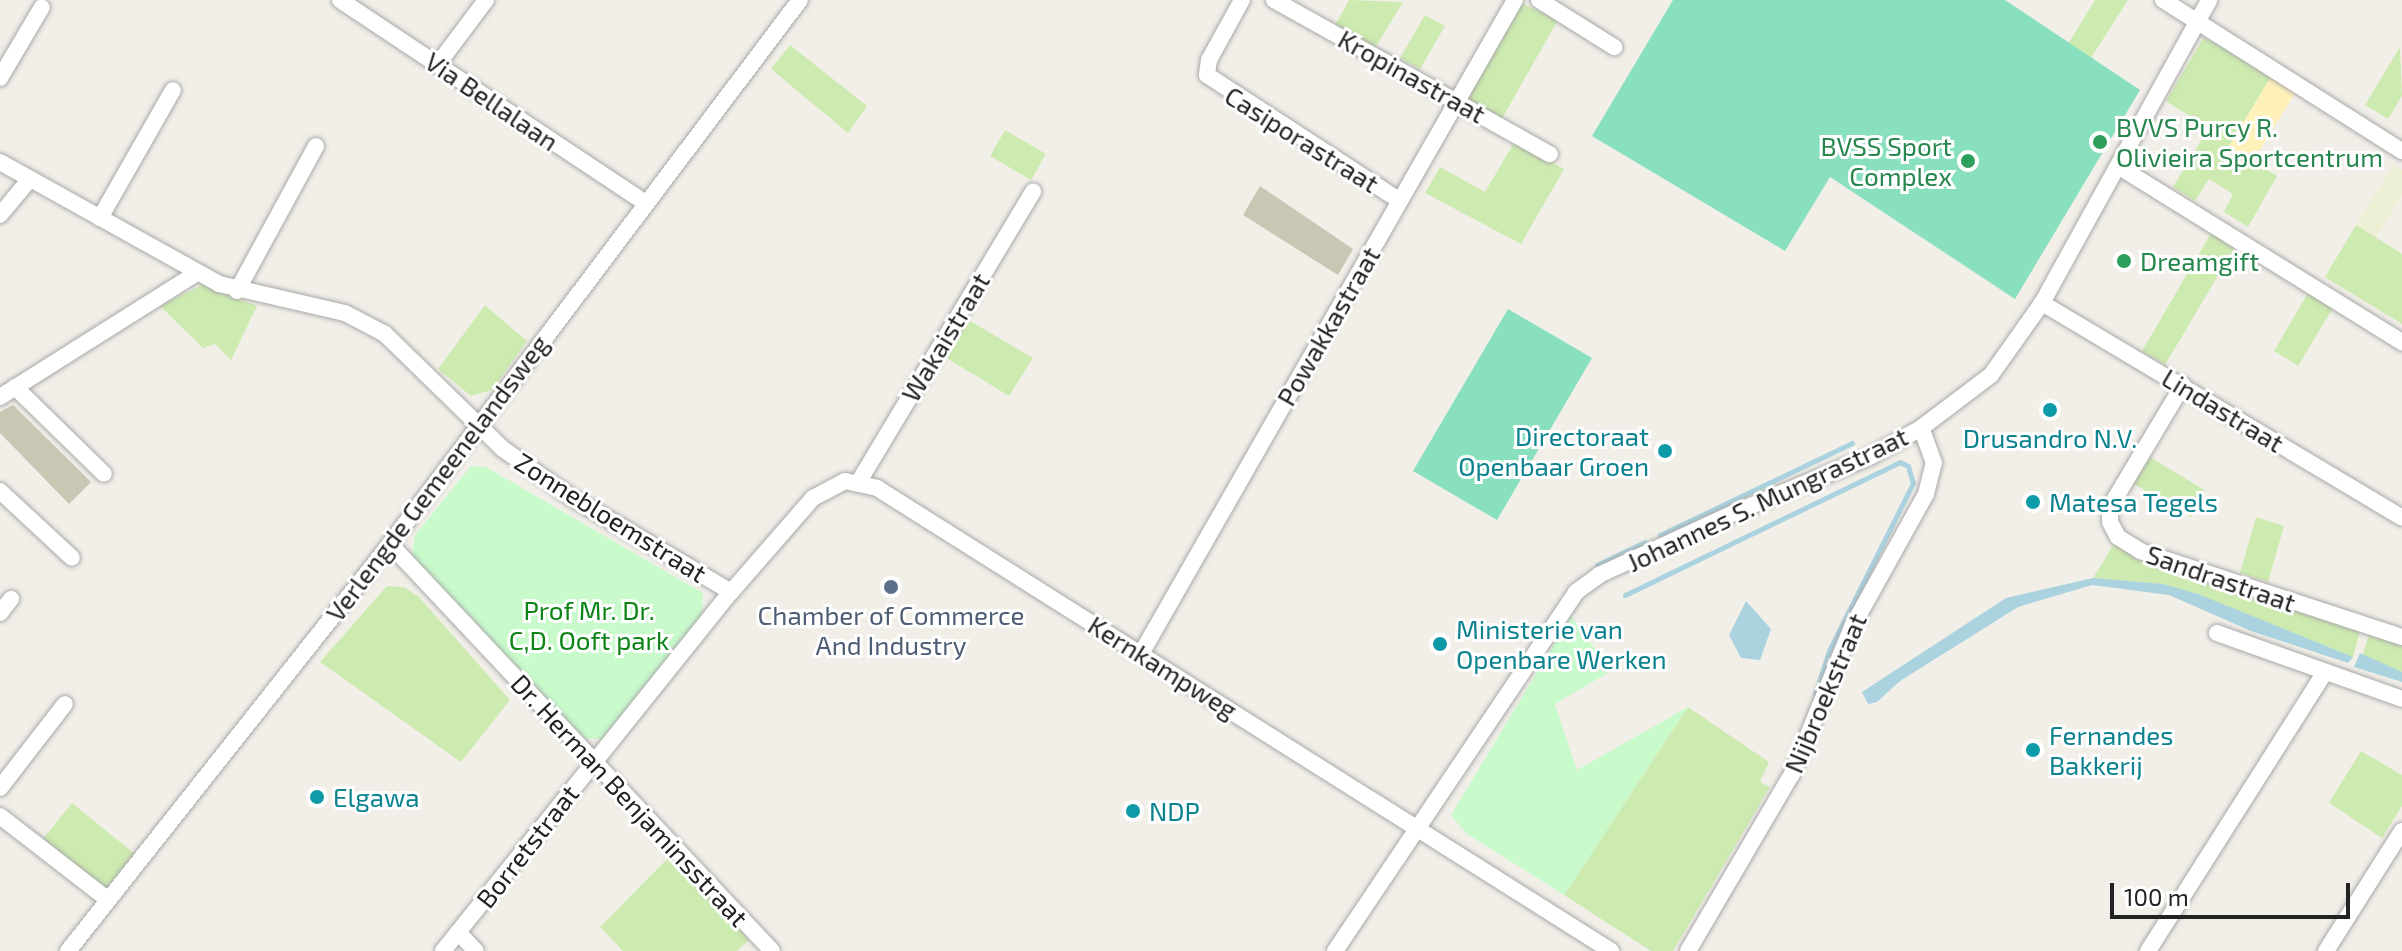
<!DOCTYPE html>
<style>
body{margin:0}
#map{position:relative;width:2402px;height:951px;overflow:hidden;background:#f2efe9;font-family:"Exo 2",sans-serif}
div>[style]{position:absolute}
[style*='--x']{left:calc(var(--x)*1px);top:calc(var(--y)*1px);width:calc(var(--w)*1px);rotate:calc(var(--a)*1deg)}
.construction>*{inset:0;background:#c7c7b4}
.farmland>*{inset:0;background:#eef0d5}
.grass>*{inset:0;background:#cdebb0}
.sand>*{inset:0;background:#fff1ba}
.park>*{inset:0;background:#c8facc}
.pitch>*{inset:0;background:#88e0be}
.water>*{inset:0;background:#aad3df}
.stream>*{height:5px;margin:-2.5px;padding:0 2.5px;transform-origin:2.5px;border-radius:2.5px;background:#aad3df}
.roads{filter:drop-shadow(0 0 2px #a9a9a9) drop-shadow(0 0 2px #a9a9a9)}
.minor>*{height:16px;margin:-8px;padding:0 8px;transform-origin:8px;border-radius:8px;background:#fff}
.dots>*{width:22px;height:22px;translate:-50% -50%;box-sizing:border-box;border:4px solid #fff;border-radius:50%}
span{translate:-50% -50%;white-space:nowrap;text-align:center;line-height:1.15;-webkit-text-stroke:6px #fff;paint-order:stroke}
.street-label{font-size:26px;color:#222}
.leisure-label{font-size:26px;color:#27864d}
.left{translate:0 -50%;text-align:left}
.right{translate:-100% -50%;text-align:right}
.culture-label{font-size:26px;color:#0d838f}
.park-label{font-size:26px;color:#0c8416}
.service-label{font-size:26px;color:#4e5e75}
.scale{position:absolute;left:2110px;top:883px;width:240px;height:36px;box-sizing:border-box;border:4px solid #222;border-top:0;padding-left:10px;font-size:24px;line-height:28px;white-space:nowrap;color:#222;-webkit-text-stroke:6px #fff;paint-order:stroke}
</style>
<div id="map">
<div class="construction">
<div style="clip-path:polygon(1260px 186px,1353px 249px,1338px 275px,1243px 215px)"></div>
<div style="clip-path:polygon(13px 405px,91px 482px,69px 504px,0 433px,0 412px)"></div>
</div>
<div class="farmland">
<div style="clip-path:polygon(2393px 165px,2402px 170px,2402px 196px,2376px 238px,2356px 225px)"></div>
</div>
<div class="grass">
<div style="clip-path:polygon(1349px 0,1403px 2px,1374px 50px,1334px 27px)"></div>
<div style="clip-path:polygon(2095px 0,2128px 0,2091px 58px,2068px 44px)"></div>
<div style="clip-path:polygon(1521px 3px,1558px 20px,1500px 122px,1467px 102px,1468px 93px)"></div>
<div style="clip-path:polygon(1425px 15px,1445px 26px,1420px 69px,1400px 58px)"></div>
<div style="clip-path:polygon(2204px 37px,2272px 75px,2229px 146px,2277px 176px,2248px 227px,2224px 212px,2233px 194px,2209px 179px,2195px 201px,2173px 187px,2209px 128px,2166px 101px)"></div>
<div style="clip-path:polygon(790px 45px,867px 106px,848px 133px,771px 69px)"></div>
<div style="clip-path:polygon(2400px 47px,2402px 96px,2388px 119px,2365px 105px)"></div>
<div style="clip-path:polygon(1005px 130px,1046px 154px,1031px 180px,990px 156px)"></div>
<div style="clip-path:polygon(1515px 141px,1564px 169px,1521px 244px,1425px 193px,1440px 167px,1485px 192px)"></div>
<div style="clip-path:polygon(2356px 225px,2402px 254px,2402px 324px,2325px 277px)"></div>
<div style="clip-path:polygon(2211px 233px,2235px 247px,2165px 365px,2142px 351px)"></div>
<div style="clip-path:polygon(202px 285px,257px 306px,231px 360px,215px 344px,203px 348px,160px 306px)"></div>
<div style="clip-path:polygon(2308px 293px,2333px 308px,2298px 366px,2274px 351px)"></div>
<div style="clip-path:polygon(485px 305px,527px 341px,492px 390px,471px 396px,438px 369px)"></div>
<div style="clip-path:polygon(962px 316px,1033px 358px,1009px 396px,940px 354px)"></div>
<div style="clip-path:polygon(2150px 457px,2206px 491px,2191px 517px,2134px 484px)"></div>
<div style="clip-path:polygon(2256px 517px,2284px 526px,2268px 582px,2240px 573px)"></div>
<div style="clip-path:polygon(2114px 544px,2138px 560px,2360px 632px,2353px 657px,2163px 584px,2093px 578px)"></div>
<div style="clip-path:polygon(387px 586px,404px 587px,419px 597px,510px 700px,461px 762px,320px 662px)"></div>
<div style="clip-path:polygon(2369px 634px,2402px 642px,2402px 672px,2362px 657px)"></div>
<div style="clip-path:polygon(1688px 707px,1769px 762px,1760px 782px,1770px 787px,1673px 951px,1651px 951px,1564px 895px)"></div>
<div style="clip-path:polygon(2361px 751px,2402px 775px,2402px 806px,2382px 838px,2329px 803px)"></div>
<div style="clip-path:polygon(72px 803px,135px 854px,104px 891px,41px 841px)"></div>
<div style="clip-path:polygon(671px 855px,749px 940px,737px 951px,623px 951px,600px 927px)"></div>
</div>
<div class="sand">
<div style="clip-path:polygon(2272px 75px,2297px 90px,2253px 161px,2229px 146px)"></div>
</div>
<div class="park">
<div style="clip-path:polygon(471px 466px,486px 467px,703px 593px,702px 618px,602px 739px,580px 738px,412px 556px,415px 535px)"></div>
<div style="clip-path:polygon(1571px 616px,1611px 671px,1555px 704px,1577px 770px,1688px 707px,1564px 895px,1467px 834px,1451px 815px)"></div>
</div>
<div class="pitch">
<div style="clip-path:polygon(1673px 0,2005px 0,2140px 90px,2015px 299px,1830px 177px,1785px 251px,1592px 136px)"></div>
<div style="clip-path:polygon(1508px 309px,1592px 358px,1497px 520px,1413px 471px)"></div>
</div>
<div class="water">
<div style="clip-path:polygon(2093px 578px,2163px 584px,2198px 594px,2353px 657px,2348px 663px,2251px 631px,2169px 595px,2092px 585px,2018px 607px,1900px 681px,1877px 702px,1868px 704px,1862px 692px,2006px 598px)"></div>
<div style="clip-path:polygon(1746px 601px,1771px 629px,1760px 660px,1741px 658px,1729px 635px)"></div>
<div style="clip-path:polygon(2360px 653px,2402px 672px,2402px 682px,2354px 667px)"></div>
</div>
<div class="stream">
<div style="--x:1660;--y:535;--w:213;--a:-25.6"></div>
<div style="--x:1597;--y:565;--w:53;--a:-25.6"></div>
<div style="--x:1625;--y:595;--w:305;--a:-25.8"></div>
<div style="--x:1900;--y:462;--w:9;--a:27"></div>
<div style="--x:1908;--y:466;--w:18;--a:74"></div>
<div style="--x:1913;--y:483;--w:188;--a:116.6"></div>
<div style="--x:1829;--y:651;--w:45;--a:108"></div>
</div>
<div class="roads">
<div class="minor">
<div style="--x:340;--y:0;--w:365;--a:33.6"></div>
<div style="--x:1242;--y:0;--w:68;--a:118.8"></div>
<div style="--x:1209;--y:60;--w:15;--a:98"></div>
<div style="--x:1207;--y:75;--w:230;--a:33.1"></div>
<div style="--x:1274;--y:0;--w:316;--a:29.2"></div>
<div style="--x:1539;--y:0;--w:89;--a:32.1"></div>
<div style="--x:2163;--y:0;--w:283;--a:32.3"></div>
<div style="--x:438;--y:64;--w:80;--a:-53.1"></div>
<div style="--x:0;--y:78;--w:82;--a:-59.4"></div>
<div style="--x:0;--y:162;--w:251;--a:29.1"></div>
<div style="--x:219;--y:284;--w:129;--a:13"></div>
<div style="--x:345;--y:313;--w:45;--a:27.7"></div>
<div style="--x:385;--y:334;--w:165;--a:44.3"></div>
<div style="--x:503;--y:449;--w:83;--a:35.2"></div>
<div style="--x:571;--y:497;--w:186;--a:30.7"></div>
<div style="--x:2121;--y:168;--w:331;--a:31.8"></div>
<div style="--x:0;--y:215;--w:47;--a:-50.2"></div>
<div style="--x:100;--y:218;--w:147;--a:-60.3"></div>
<div style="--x:237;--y:291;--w:165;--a:-61.4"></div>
<div style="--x:2042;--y:303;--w:419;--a:30.8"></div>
<div style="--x:2183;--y:385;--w:142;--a:120.9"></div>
<div style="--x:2110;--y:507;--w:15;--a:90"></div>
<div style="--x:2110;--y:522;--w:17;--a:62"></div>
<div style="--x:2118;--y:537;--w:26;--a:32"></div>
<div style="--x:2140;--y:551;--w:276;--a:18.2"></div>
<div style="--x:15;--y:387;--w:124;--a:44.3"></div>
<div style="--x:0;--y:397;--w:233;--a:-32.2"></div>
<div style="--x:858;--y:483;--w:340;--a:-59"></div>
<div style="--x:0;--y:491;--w:98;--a:42.9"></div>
<div style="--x:390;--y:544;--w:558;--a:46.81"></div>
<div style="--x:0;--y:613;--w:18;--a:-52"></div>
<div style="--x:2217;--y:633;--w:196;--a:19.6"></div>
<div style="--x:1142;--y:652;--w:751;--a:-60.23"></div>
<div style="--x:0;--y:788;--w:106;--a:-52.3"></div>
<div style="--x:0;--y:816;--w:135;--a:37.8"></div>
<div style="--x:458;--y:932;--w:26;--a:47"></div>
<div style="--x:68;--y:951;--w:519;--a:-51.65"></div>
<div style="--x:390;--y:544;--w:681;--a:-53"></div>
<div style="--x:443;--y:951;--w:460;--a:-51.3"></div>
<div style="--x:731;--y:592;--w:125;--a:-48.9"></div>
<div style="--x:813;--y:498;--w:36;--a:-28"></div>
<div style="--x:845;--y:481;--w:33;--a:12"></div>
<div style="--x:877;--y:488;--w:868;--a:32.24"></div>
<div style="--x:1335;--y:951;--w:432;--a:-56.1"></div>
<div style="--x:1576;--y:592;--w:29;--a:-36"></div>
<div style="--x:1599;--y:575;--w:151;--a:-24.7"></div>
<div style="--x:1736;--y:512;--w:146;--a:-22.5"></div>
<div style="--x:1871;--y:456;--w:57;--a:-29.2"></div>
<div style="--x:1921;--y:428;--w:88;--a:-37.1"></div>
<div style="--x:1991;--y:375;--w:88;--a:-54.7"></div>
<div style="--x:2042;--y:303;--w:346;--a:-61.1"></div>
<div style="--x:1688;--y:951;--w:205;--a:-59.6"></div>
<div style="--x:1792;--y:774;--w:159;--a:-67.8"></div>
<div style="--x:1852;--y:627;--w:152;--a:-60.9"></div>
<div style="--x:1926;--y:494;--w:32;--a:-76"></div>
<div style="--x:1934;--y:463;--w:37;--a:-110"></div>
<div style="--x:2148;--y:951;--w:327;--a:-57.6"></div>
<div style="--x:2326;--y:951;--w:142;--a:-57.7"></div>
</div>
</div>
<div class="dots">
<div style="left:2100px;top:142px;background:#2e9e5b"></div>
<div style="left:1968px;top:161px;background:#2e9e5b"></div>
<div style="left:2124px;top:261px;background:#2e9e5b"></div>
<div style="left:2050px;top:410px;background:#0f9aa8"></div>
<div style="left:1665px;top:451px;background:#0f9aa8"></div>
<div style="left:2033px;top:502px;background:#0f9aa8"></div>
<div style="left:891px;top:587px;background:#5c6f8a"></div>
<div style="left:1440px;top:644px;background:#0f9aa8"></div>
<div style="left:2033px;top:750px;background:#0f9aa8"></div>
<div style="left:317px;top:797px;background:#0f9aa8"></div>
<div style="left:1133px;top:811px;background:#0f9aa8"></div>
</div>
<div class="street-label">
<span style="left:1412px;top:76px;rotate:29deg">Kropinastraat</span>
<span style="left:492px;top:101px;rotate:34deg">Via Bellalaan</span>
<span style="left:1302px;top:139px;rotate:32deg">Casiporastraat</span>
<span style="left:1328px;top:326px;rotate:-60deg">Powakkastraat</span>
<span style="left:945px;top:337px;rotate:-59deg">Wakaistraat</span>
<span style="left:2223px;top:410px;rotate:31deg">Lindastraat</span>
<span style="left:437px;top:478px;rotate:-53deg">Verlengde Gemeenelandsweg</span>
<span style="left:1767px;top:499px;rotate:-25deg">Johannes S. Mungrastraat</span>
<span style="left:611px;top:517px;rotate:32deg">Zonnebloemstraat</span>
<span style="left:2221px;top:578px;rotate:19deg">Sandrastraat</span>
<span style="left:1163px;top:667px;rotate:32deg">Kernkampweg</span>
<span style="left:1825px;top:693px;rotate:-67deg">Nijbroekstraat</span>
<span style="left:630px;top:800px;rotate:47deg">Dr. Herman Benjaminsstraat</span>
<span style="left:527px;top:846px;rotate:-52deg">Borretstraat</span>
</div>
<div class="leisure-label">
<span class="left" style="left:2116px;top:142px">BVVS Purcy R.<br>Olivieira Sportcentrum</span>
<span class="right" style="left:1952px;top:161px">BVSS Sport<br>Complex</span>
<span class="left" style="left:2140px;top:261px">Dreamgift</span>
</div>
<div class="culture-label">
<span class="right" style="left:1649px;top:451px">Directoraat<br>Openbaar Groen</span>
<span style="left:2050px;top:438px">Drusandro N.V.</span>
<span class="left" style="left:2049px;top:502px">Matesa Tegels</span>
<span class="left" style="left:1456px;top:644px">Ministerie van<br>Openbare Werken</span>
<span class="left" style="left:2049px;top:750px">Fernandes<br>Bakkerij</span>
<span class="left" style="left:333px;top:797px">Elgawa</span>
<span class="left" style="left:1149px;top:811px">NDP</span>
</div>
<div class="park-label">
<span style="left:589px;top:625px">Prof Mr. Dr.<br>C,D. Ooft park</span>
</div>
<div class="service-label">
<span style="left:891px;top:630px">Chamber of Commerce<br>And Industry</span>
</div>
<div class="scale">100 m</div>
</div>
